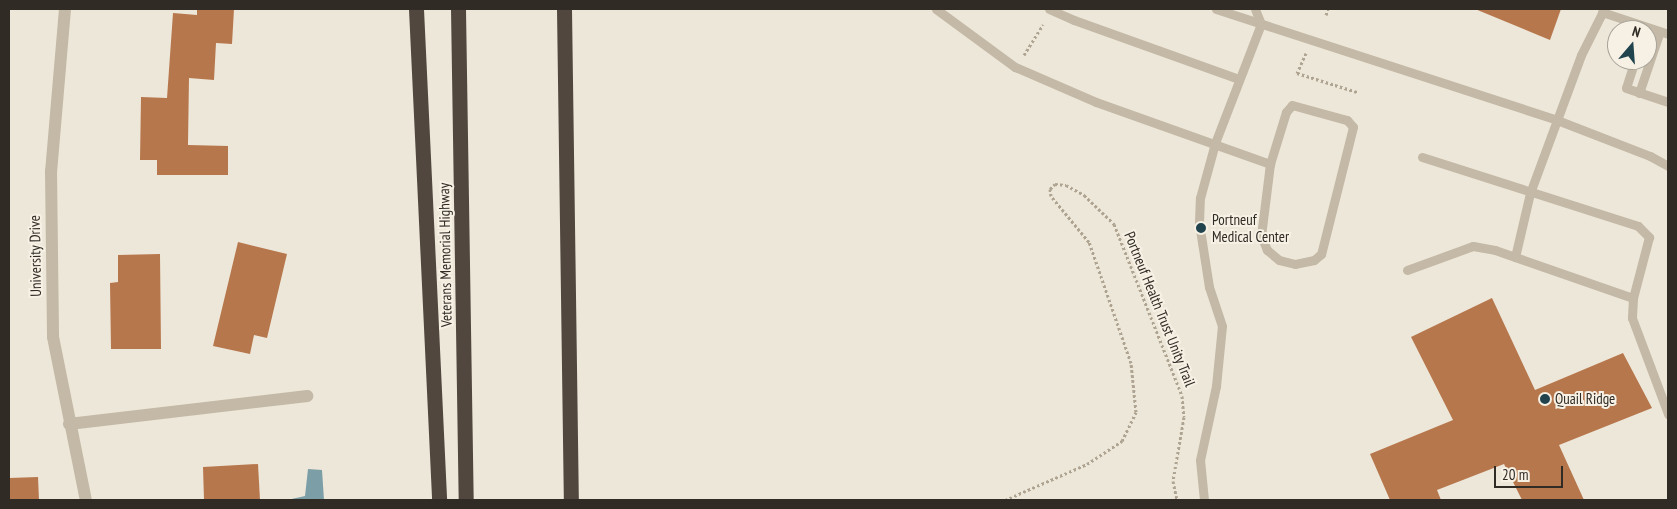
<!DOCTYPE html>
<style>
body{margin:0}
#map{position:relative;width:1677px;height:509px;overflow:hidden;background:#ede7d9;font-family:"PT Sans Narrow",sans-serif}
div>[style]{position:absolute}
[style*='--x']{left:calc(var(--x)*1px);top:calc(var(--y)*1px);width:calc(var(--w)*1px);rotate:calc(var(--a)*1deg)}
.water>*{inset:0;background:#7b9ea7}
.building>*{inset:0;background:#b7774d}
.path>*{height:3px;margin-top:-1.5px;transform-origin:0;background:repeating-linear-gradient(90deg,#afa391 0 2.5px,transparent 0 5px)}
.lane>*{height:9px;margin:-4.5px;padding:0 4.5px;transform-origin:4.5px;border-radius:4.5px;background:#c4b8a6}
.street>*{height:12px;margin:-6px;padding:0 6px;transform-origin:6px;border-radius:6px;background:#c4b8a6}
.highway>*{height:15px;margin:-7.5px;padding:0 7.5px;transform-origin:7.5px;border-radius:7.5px;background:#51473e}
.dots>*{width:14px;height:14px;translate:-50% -50%;box-sizing:border-box;border:2px solid #f6f1e4;border-radius:50%}
span{translate:-50% -50%;white-space:nowrap;text-align:center;line-height:1.15;-webkit-text-stroke:4px #f6f1e4;paint-order:stroke}
.poi-label{font-size:15px;color:#312b26}
.left{translate:0 -50%;text-align:left}
.street-label{font-size:15px;color:#312b26}
.frame{position:absolute;inset:0;border:10px solid #312b26;pointer-events:none}
.north{position:absolute;left:1607px;top:20px;width:50px;height:50px;box-sizing:border-box;background:#f6f1e4;border:1px solid #a7a298;border-radius:50%;rotate:18deg;font-size:14px;font-weight:700;line-height:20px;text-align:center;color:#312b26}
.north::after{content:'';display:block;margin:auto;width:18px;height:22px;background:#21434d;clip-path:polygon(50% 0,100% 100%,50% 72%,0 100%)}
.scale{position:absolute;left:1494px;top:466px;width:69px;height:22px;box-sizing:border-box;border:2px solid #312b26;border-top:0;padding-left:6px;font-size:15px;line-height:18px;white-space:nowrap;color:#312b26;-webkit-text-stroke:4px #f6f1e4;paint-order:stroke}
</style>
<div id="map">
<div class="water">
<div style="clip-path:polygon(308px 469px,322px 470px,324px 500px,287px 500px,305px 496px)"></div>
</div>
<div class="building">
<div style="clip-path:polygon(197px 9px,234px 9px,232px 44px,216px 43px,214px 80px,189px 78px,188px 145px,228px 146px,228px 175px,157px 175px,157px 160px,140px 160px,141px 97px,167px 98px,173px 13px,197px 15px)"></div>
<div style="clip-path:polygon(1475px 9px,1561px 9px,1550px 40px)"></div>
<div style="clip-path:polygon(238px 242px,287px 254px,267px 338px,254px 335px,250px 354px,213px 346px)"></div>
<div style="clip-path:polygon(160px 254px,161px 349px,111px 349px,110px 283px,118px 282px,118px 255px)"></div>
<div style="clip-path:polygon(1492px 298px,1535px 390px,1623px 353px,1652px 408px,1559px 445px,1584px 500px,1522px 500px,1504px 464px,1437px 490px,1441px 500px,1390px 500px,1370px 454px,1453px 420px,1411px 337px)"></div>
<div style="clip-path:polygon(258px 464px,260px 500px,204px 500px,203px 467px)"></div>
<div style="clip-path:polygon(38px 477px,39px 500px,9px 500px,9px 478px)"></div>
</div>
<div class="path">
<div style="--x:1326;--y:15;--w:6;--a:-72"></div>
<div style="--x:1306;--y:53;--w:22;--a:114"></div>
<div style="--x:1297;--y:73;--w:63;--a:17.6"></div>
<div style="--x:1024;--y:55;--w:36;--a:-58"></div>
<div style="--x:1005;--y:500;--w:90;--a:-23.7"></div>
<div style="--x:1087;--y:464;--w:42;--a:-33.3"></div>
<div style="--x:1122;--y:441;--w:32;--a:-64"></div>
<div style="--x:1136;--y:412;--w:49;--a:-95.8"></div>
<div style="--x:1131;--y:363;--w:128;--a:-109.1"></div>
<div style="--x:1089;--y:242;--w:60;--a:-129.6"></div>
<div style="--x:1051;--y:196;--w:7;--a:-98"></div>
<div style="--x:1050;--y:189;--w:7;--a:-45"></div>
<div style="--x:1055;--y:184;--w:11;--a:5"></div>
<div style="--x:1066;--y:185;--w:21;--a:29"></div>
<div style="--x:1084;--y:195;--w:42;--a:44"></div>
<div style="--x:1114;--y:224;--w:185;--a:68.4"></div>
<div style="--x:1182;--y:396;--w:21;--a:85"></div>
<div style="--x:1184;--y:417;--w:65;--a:99.8"></div>
<div style="--x:1173;--y:481;--w:19;--a:78"></div>
</div>
<div class="lane">
<div style="--x:936;--y:9;--w:98;--a:36.3"></div>
<div style="--x:1015;--y:67;--w:88;--a:23.4"></div>
<div style="--x:1096;--y:102;--w:185;--a:19.6"></div>
<div style="--x:1270;--y:164;--w:54;--a:-72.9"></div>
<div style="--x:1286;--y:112;--w:9;--a:-49"></div>
<div style="--x:1292;--y:105;--w:57;--a:15.3"></div>
<div style="--x:1347;--y:120;--w:9;--a:49"></div>
<div style="--x:1353;--y:127;--w:131;--a:104.1"></div>
<div style="--x:1321;--y:254;--w:9;--a:139"></div>
<div style="--x:1314;--y:260;--w:19;--a:168"></div>
<div style="--x:1295;--y:264;--w:16;--a:-166"></div>
<div style="--x:1279;--y:260;--w:16;--a:-140"></div>
<div style="--x:1267;--y:250;--w:15;--a:-113"></div>
<div style="--x:1261;--y:236;--w:73;--a:-82.9"></div>
<div style="--x:1049;--y:9;--w:27;--a:24"></div>
<div style="--x:1074;--y:20;--w:175;--a:19.7"></div>
<div style="--x:1216;--y:9;--w:359;--a:18"></div>
<div style="--x:1557;--y:120;--w:100;--a:21.2"></div>
<div style="--x:1650;--y:156;--w:21;--a:29"></div>
<div style="--x:1602;--y:12;--w:70;--a:18.4"></div>
<div style="--x:1635;--y:60;--w:29;--a:108"></div>
<div style="--x:1626;--y:88;--w:44;--a:18.4"></div>
<div style="--x:1639;--y:93;--w:65;--a:-71.3"></div>
<div style="--x:1422;--y:157;--w:227;--a:17.7"></div>
<div style="--x:1638;--y:226;--w:16;--a:45"></div>
<div style="--x:1649;--y:237;--w:63;--a:104.7"></div>
<div style="--x:1633;--y:298;--w:20;--a:93"></div>
<div style="--x:1632;--y:318;--w:103;--a:69.4"></div>
<div style="--x:1515;--y:257;--w:66;--a:-76.8"></div>
<div style="--x:1530;--y:193;--w:147;--a:-69.7"></div>
<div style="--x:1581;--y:55;--w:51;--a:-63.4"></div>
<div style="--x:1407;--y:270;--w:70;--a:-20"></div>
<div style="--x:1473;--y:246;--w:22;--a:10"></div>
<div style="--x:1495;--y:250;--w:146;--a:19.2"></div>
<div style="--x:1204;--y:500;--w:40;--a:-95.7"></div>
<div style="--x:1200;--y:460;--w:76;--a:-77.8"></div>
<div style="--x:1216;--y:386;--w:60;--a:-84.3"></div>
<div style="--x:1222;--y:326;--w:41;--a:-108.4"></div>
<div style="--x:1209;--y:287;--w:65;--a:-98.9"></div>
<div style="--x:1199;--y:223;--w:25;--a:-88"></div>
<div style="--x:1200;--y:198;--w:57;--a:-74.7"></div>
<div style="--x:1215;--y:143;--w:128;--a:-68.9"></div>
<div style="--x:1261;--y:24;--w:16;--a:-112"></div>
</div>
<div class="street">
<div style="--x:65;--y:9;--w:163;--a:94.9"></div>
<div style="--x:51;--y:171;--w:166;--a:89.3"></div>
<div style="--x:53;--y:337;--w:166;--a:78.6"></div>
<div style="--x:69;--y:424;--w:240;--a:-6.7"></div>
</div>
<div class="highway">
<div style="--x:416;--y:9;--w:492;--a:87.3"></div>
<div style="--x:458;--y:9;--w:491;--a:89.1"></div>
<div style="--x:564;--y:9;--w:491;--a:89.2"></div>
</div>
<div class="dots">
<div style="left:1201px;top:228px;background:#21434d"></div>
<div style="left:1545px;top:399px;background:#21434d"></div>
</div>
<div class="poi-label">
<span class="left" style="left:1212px;top:228px">Portneuf<br>Medical Center</span>
<span class="left" style="left:1555px;top:399px">Quail Ridge</span>
</div>
<div class="street-label">
<span style="left:445px;top:255px;rotate:-91deg">Veterans Memorial Highway</span>
<span style="left:35px;top:256px;rotate:-91deg">University Drive</span>
<span style="left:1160px;top:309px;rotate:68deg">Portneuf Health Trust Unity Trail</span>
</div>
<div class="frame"></div>
<div class="north">N</div>
<div class="scale">20 m</div>
</div>
